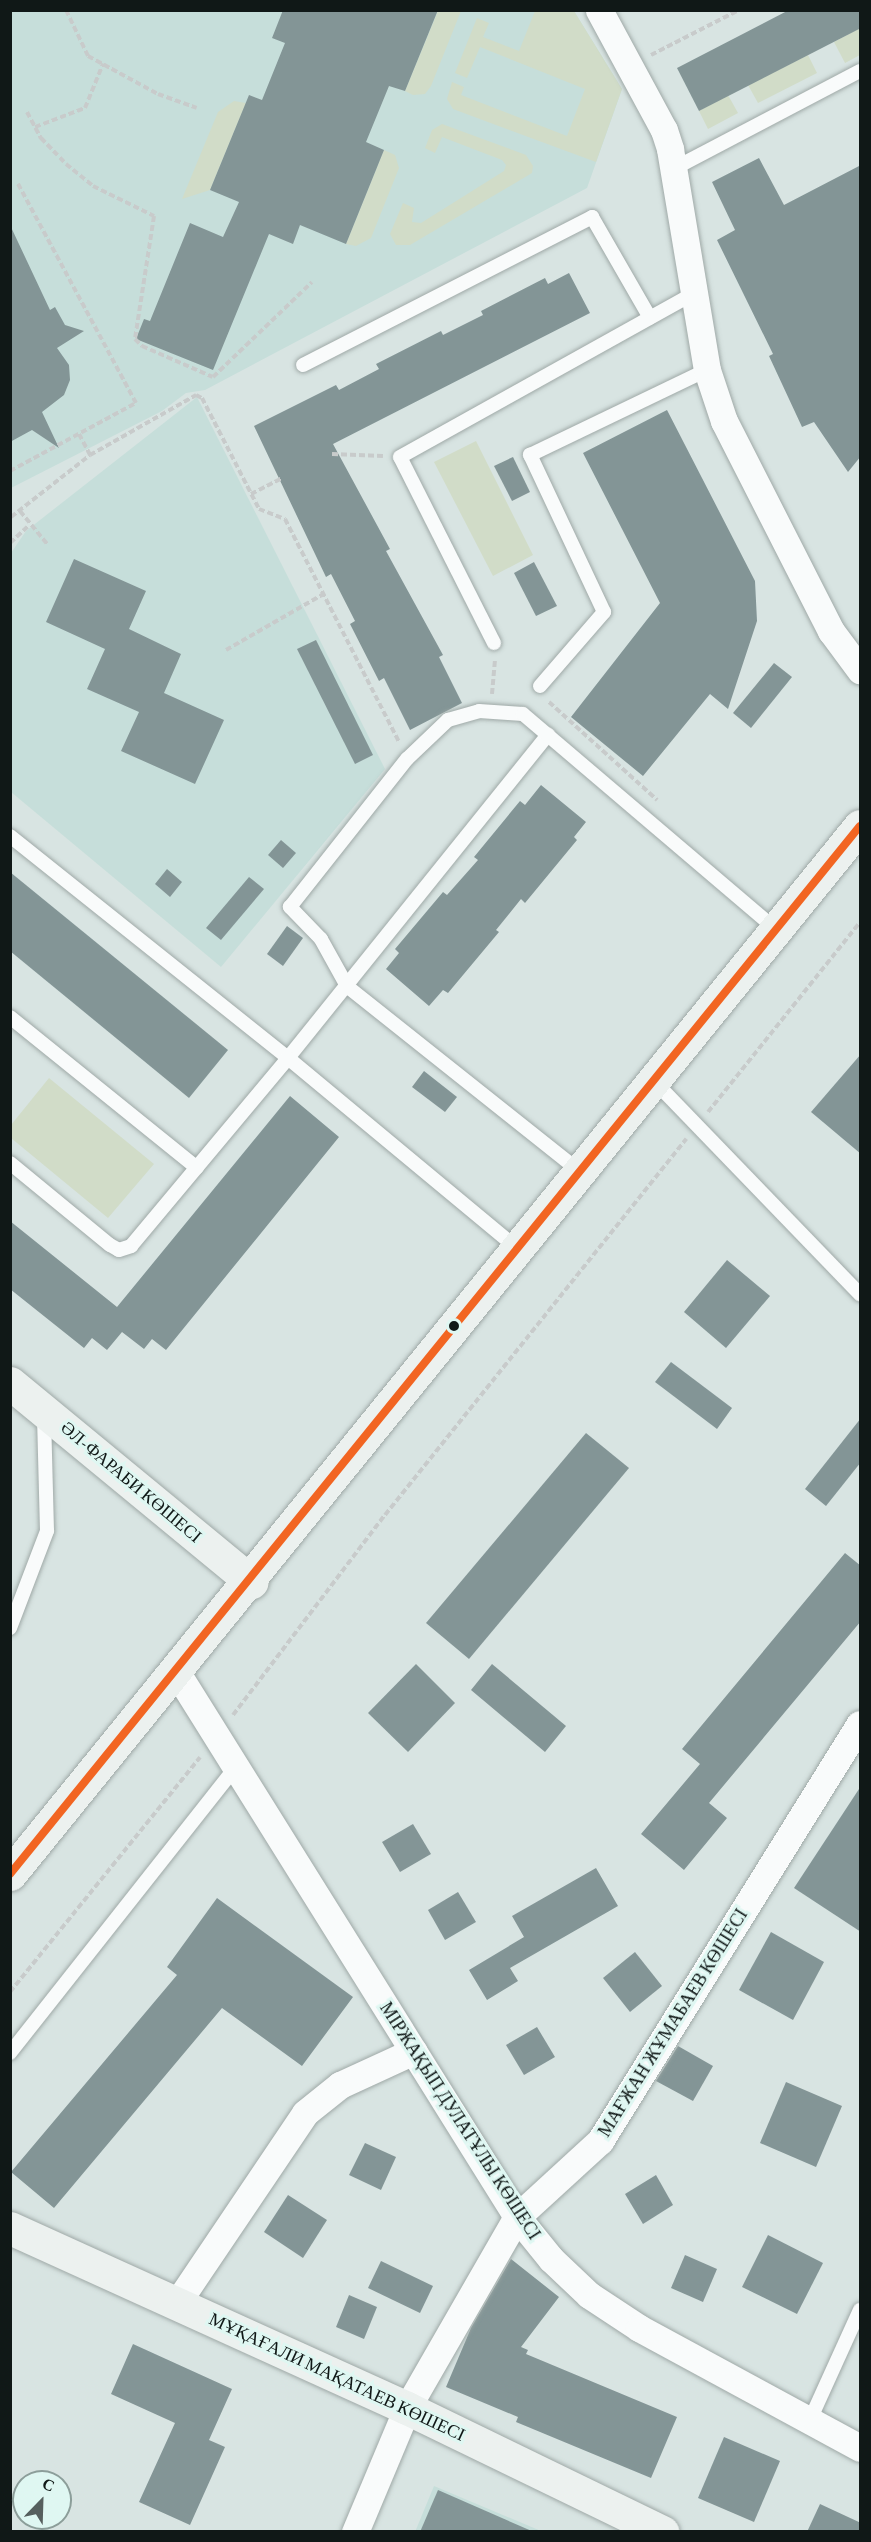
<!DOCTYPE html>
<meta charset="utf-8">
<style>
body{margin:0}
#map{position:relative;width:871px;height:2542px;overflow:hidden;background:#d8e4e2;font-family:"Crimson Pro",serif}
div>[style]{position:absolute}
[style*='--x']{left:calc(var(--x)*1px);top:calc(var(--y)*1px);width:calc(var(--w)*1px);rotate:calc(var(--a)*1deg)}
.built>*{inset:0;background:#c6deda}
.green>*{inset:0;background:#d1dcc8}
.building>*{inset:0;background:#839596}
.path>*{height:4px;margin-top:-2px;transform-origin:0;background:repeating-linear-gradient(90deg,#c8cbcb 0 6px,transparent 0 9px)}
.roads{filter:drop-shadow(0 0 2px #9fa9a7) drop-shadow(0 0 2px #9fa9a7)}
.lane>*{height:14px;margin:-7px;padding:0 7px;transform-origin:7px;border-radius:7px;background:#f9fbfb}
.street>*{height:27px;margin:-13.5px;padding:0 13.5px;transform-origin:13.5px;border-radius:13.5px;background:#f9fbfb}
.secondary>*{height:33px;margin:-16.5px;padding:0 16.5px;transform-origin:16.5px;border-radius:16.5px;background:#ecf1ef}
.bus-1>*{height:8px;margin:-4px;padding:0 4px;transform-origin:4px;border-radius:4px;background:#f26522}
.dots>*{width:16px;height:16px;translate:-50% -50%;box-sizing:border-box;border:3px solid #dff7f2;border-radius:50%}
span{translate:-50% -50%;white-space:nowrap;text-align:center;line-height:1.15;-webkit-text-stroke:6px #dff7f2;paint-order:stroke}
.street-label{font-size:18px;color:#101817}
.frame{position:absolute;inset:0;border:12px solid #101817;pointer-events:none}
.north{position:absolute;left:12px;top:2470px;width:60px;height:60px;box-sizing:border-box;background:#dff7f2;border:2px solid #8c9e9a;border-radius:50%;rotate:23deg;font-size:16px;font-weight:700;line-height:24px;text-align:center;color:#101817}
.north::after{content:'';display:block;margin:auto;width:21px;height:27px;background:#565f5e;clip-path:polygon(50% 0,100% 100%,50% 72%,0 100%)}
</style>
<div id="map">
<div class="built">
<div style="clip-path:polygon(11px 11px,574px 11px,622px 89px,587px 188px,205px 390px,186px 393px,162px 411px,11px 488px)"></div>
<div style="clip-path:polygon(197px 397px,385px 769px,221px 967px,11px 792px,11px 553px,26px 531px)"></div>
<div style="clip-path:polygon(434px 2486px,541px 2531px,415px 2532px)"></div>
</div>
<div class="green">
<div style="clip-path:polygon(438px 11px,461px 11px,431px 86px,425px 94px,413px 95px,405px 91px)"></div>
<div style="clip-path:polygon(535px 11px,574px 11px,622px 89px,596px 162px,453px 109px,447px 99px,452px 82px,464px 87px,461px 95px,567px 136px,585px 89px,480px 47px,467px 78px,455px 73px,477px 18px,489px 23px,483px 37px,519px 51px)"></div>
<div style="clip-path:polygon(860px 28px,860px 55px,845px 63px,834px 42px)"></div>
<div style="clip-path:polygon(808px 55px,817px 73px,758px 103px,748px 85px)"></div>
<div style="clip-path:polygon(728px 95px,738px 113px,708px 129px,699px 111px)"></div>
<div style="clip-path:polygon(234px 101px,246px 103px,210px 190px,182px 199px,218px 112px)"></div>
<div style="clip-path:polygon(442px 124px,526px 155px,533px 166px,532px 173px,410px 245px,396px 245px,390px 234px,403px 203px,414px 208px,412px 222px,421px 223px,504px 171px,506px 165px,502px 160px,442px 137px,435px 153px,425px 148px,432px 130px)"></div>
<div style="clip-path:polygon(384px 150px,395px 155px,399px 168px,371px 238px,356px 246px,346px 244px)"></div>
<div style="clip-path:polygon(476px 441px,533px 555px,493px 576px,434px 462px)"></div>
<div style="clip-path:polygon(49px 1078px,154px 1164px,108px 1218px,11px 1138px,11px 1125px)"></div>
</div>
<div class="building">
<div style="clip-path:polygon(283px 10px,438px 10px,405px 91px,389px 86px,366px 142px,384px 150px,346px 244px,300px 225px,293px 244px,269px 234px,213px 370px,136px 339px,144px 319px,150px 321px,190px 223px,223px 237px,239px 202px,210px 190px,249px 95px,262px 100px,285px 43px,272px 38px)"></div>
<div style="clip-path:polygon(789px 10px,861px 10px,861px 28px,699px 111px,677px 68px)"></div>
<div style="clip-path:polygon(759px 158px,784px 205px,861px 165px,861px 456px,848px 472px,814px 422px,802px 427px,769px 356px,773px 354px,717px 240px,735px 230px,712px 182px)"></div>
<div style="clip-path:polygon(10px 225px,50px 310px,55px 307px,65px 325px,84px 331px,57px 348px,69px 365px,70px 380px,64px 395px,42px 412px,59px 448px,32px 430px,10px 442px)"></div>
<div style="clip-path:polygon(569px 273px,590px 313px,333px 444px,390px 549px,386px 551px,443px 655px,439px 657px,462px 703px,410px 730px,384px 678px,379px 681px,350px 624px,355px 621px,331px 574px,326px 577px,254px 426px,336px 385px,339px 390px,379px 369px,376px 364px,441px 331px,443px 335px,483px 315px,481px 311px,545px 278px,548px 284px)"></div>
<div style="clip-path:polygon(667px 410px,755px 581px,757px 621px,728px 709px,710px 694px,643px 776px,571px 717px,660px 603px,583px 453px)"></div>
<div style="clip-path:polygon(513px 457px,530px 492px,512px 501px,494px 466px)"></div>
<div style="clip-path:polygon(74px 559px,146px 591px,129px 629px,181px 654px,164px 693px,224px 720px,195px 784px,121px 751px,139px 712px,87px 689px,105px 649px,46px 622px)"></div>
<div style="clip-path:polygon(534px 562px,557px 606px,536px 616px,514px 573px)"></div>
<div style="clip-path:polygon(316px 640px,373px 755px,355px 764px,297px 649px)"></div>
<div style="clip-path:polygon(774px 663px,792px 677px,751px 728px,733px 713px)"></div>
<div style="clip-path:polygon(541px 785px,586px 822px,574px 837px,577px 840px,525px 903px,521px 899px,509px 914px,496px 930px,499px 932px,448px 993px,443px 990px,429px 1006px,386px 969px,399px 953px,395px 949px,443px 892px,447px 895px,478px 860px,474px 857px,520px 801px,525px 805px)"></div>
<div style="clip-path:polygon(281px 840px,296px 853px,283px 868px,268px 855px)"></div>
<div style="clip-path:polygon(167px 869px,182px 882px,170px 897px,155px 884px)"></div>
<div style="clip-path:polygon(10px 872px,228px 1050px,189px 1098px,10px 951px)"></div>
<div style="clip-path:polygon(249px 877px,264px 889px,221px 940px,206px 928px)"></div>
<div style="clip-path:polygon(287px 926px,303px 938px,283px 966px,267px 954px)"></div>
<div style="clip-path:polygon(861px 1054px,861px 1154px,811px 1112px)"></div>
<div style="clip-path:polygon(424px 1071px,457px 1097px,445px 1112px,412px 1087px)"></div>
<div style="clip-path:polygon(290px 1096px,339px 1137px,166px 1350px,152px 1339px,144px 1349px,122px 1332px,107px 1350px,92px 1338px,84px 1348px,10px 1289px,10px 1221px,117px 1307px)"></div>
<div style="clip-path:polygon(727px 1260px,770px 1296px,726px 1348px,684px 1312px)"></div>
<div style="clip-path:polygon(671px 1362px,732px 1408px,717px 1429px,655px 1382px)"></div>
<div style="clip-path:polygon(861px 1418px,861px 1462px,826px 1506px,805px 1489px)"></div>
<div style="clip-path:polygon(586px 1433px,629px 1468px,469px 1659px,426px 1623px)"></div>
<div style="clip-path:polygon(845px 1553px,861px 1566px,861px 1621px,709px 1803px,727px 1818px,684px 1870px,641px 1834px,700px 1764px,682px 1749px)"></div>
<div style="clip-path:polygon(416px 1664px,455px 1703px,408px 1752px,368px 1713px)"></div>
<div style="clip-path:polygon(492px 1664px,566px 1726px,545px 1752px,471px 1690px)"></div>
<div style="clip-path:polygon(861px 1786px,861px 1932px,794px 1888px)"></div>
<div style="clip-path:polygon(413px 1824px,431px 1854px,400px 1872px,382px 1842px)"></div>
<div style="clip-path:polygon(596px 1868px,618px 1906px,510px 1968px,518px 1981px,487px 2000px,469px 1970px,524px 1937px,512px 1916px)"></div>
<div style="clip-path:polygon(458px 1892px,476px 1922px,445px 1940px,428px 1910px)"></div>
<div style="clip-path:polygon(217px 1898px,353px 1997px,302px 2066px,222px 2008px,54px 2208px,11px 2172px,177px 1975px,167px 1967px)"></div>
<div style="clip-path:polygon(771px 1932px,824px 1962px,793px 2020px,739px 1990px)"></div>
<div style="clip-path:polygon(635px 1952px,662px 1986px,630px 2012px,603px 1978px)"></div>
<div style="clip-path:polygon(537px 2027px,555px 2057px,524px 2075px,506px 2045px)"></div>
<div style="clip-path:polygon(678px 2046px,713px 2066px,693px 2101px,656px 2081px)"></div>
<div style="clip-path:polygon(786px 2082px,842px 2106px,816px 2167px,760px 2143px)"></div>
<div style="clip-path:polygon(365px 2143px,396px 2157px,381px 2190px,349px 2175px)"></div>
<div style="clip-path:polygon(656px 2175px,673px 2205px,643px 2224px,625px 2194px)"></div>
<div style="clip-path:polygon(288px 2195px,327px 2220px,303px 2258px,264px 2232px)"></div>
<div style="clip-path:polygon(768px 2235px,823px 2263px,797px 2314px,742px 2287px)"></div>
<div style="clip-path:polygon(685px 2255px,717px 2269px,703px 2302px,671px 2288px)"></div>
<div style="clip-path:polygon(511px 2259px,559px 2297px,521px 2347px,528px 2350px,526px 2354px,677px 2417px,651px 2478px,516px 2422px,518px 2417px,446px 2387px,471px 2328px)"></div>
<div style="clip-path:polygon(381px 2261px,433px 2286px,420px 2313px,368px 2288px)"></div>
<div style="clip-path:polygon(349px 2295px,377px 2307px,364px 2339px,336px 2327px)"></div>
<div style="clip-path:polygon(133px 2344px,232px 2389px,209px 2440px,225px 2447px,190px 2525px,139px 2502px,175px 2423px,111px 2394px)"></div>
<div style="clip-path:polygon(724px 2437px,780px 2461px,754px 2522px,698px 2498px)"></div>
<div style="clip-path:polygon(438px 2490px,534px 2532px,420px 2532px)"></div>
<div style="clip-path:polygon(820px 2504px,861px 2523px,861px 2532px,807px 2532px)"></div>
</div>
<div class="path">
<div style="--x:66;--y:10;--w:51;--a:64.4"></div>
<div style="--x:88;--y:56;--w:80;--a:28.5"></div>
<div style="--x:158;--y:94;--w:41;--a:19.7"></div>
<div style="--x:651;--y:55;--w:99;--a:-27.1"></div>
<div style="--x:27;--y:112;--w:30;--a:62"></div>
<div style="--x:41;--y:138;--w:36;--a:46"></div>
<div style="--x:66;--y:164;--w:35;--a:39"></div>
<div style="--x:93;--y:186;--w:68;--a:26.2"></div>
<div style="--x:154;--y:216;--w:124;--a:98.8"></div>
<div style="--x:135;--y:339;--w:10;--a:45"></div>
<div style="--x:142;--y:346;--w:77;--a:23.6"></div>
<div style="--x:213;--y:377;--w:137;--a:-43.8"></div>
<div style="--x:35;--y:127;--w:53;--a:-20.8"></div>
<div style="--x:85;--y:108;--w:48;--a:-67.8"></div>
<div style="--x:79;--y:434;--w:24;--a:62"></div>
<div style="--x:332;--y:454;--w:51;--a:2.2"></div>
<div style="--x:10;--y:471;--w:143;--a:-28.4"></div>
<div style="--x:136;--y:403;--w:249;--a:-118.3"></div>
<div style="--x:251;--y:494;--w:34;--a:-27"></div>
<div style="--x:20;--y:511;--w:44;--a:50.5"></div>
<div style="--x:11;--y:517;--w:100;--a:-38.1"></div>
<div style="--x:90;--y:455;--w:122;--a:-29.5"></div>
<div style="--x:196;--y:395;--w:7;--a:27"></div>
<div style="--x:202;--y:398;--w:125;--a:62.8"></div>
<div style="--x:259;--y:509;--w:28;--a:21"></div>
<div style="--x:285;--y:519;--w:250;--a:62.9"></div>
<div style="--x:10;--y:543;--w:26;--a:-43"></div>
<div style="--x:226;--y:650;--w:114;--a:-29.9"></div>
<div style="--x:492;--y:694;--w:34;--a:-85"></div>
<div style="--x:549;--y:702;--w:146;--a:42.2"></div>
<div style="--x:708;--y:1112;--w:243;--a:-51.3"></div>
<div style="--x:233;--y:1715;--w:251;--a:-52.8"></div>
<div style="--x:385;--y:1515;--w:482;--a:-51.3"></div>
<div style="--x:10;--y:1992;--w:302;--a:-51"></div>
</div>
<div class="roads">
<div class="lane">
<div style="--x:675;--y:168;--w:209;--a:-27.7"></div>
<div style="--x:303;--y:365;--w:325;--a:-27.1"></div>
<div style="--x:592;--y:217;--w:116;--a:60.1"></div>
<div style="--x:494;--y:643;--w:208;--a:-116.8"></div>
<div style="--x:400;--y:457;--w:335;--a:-29.1"></div>
<div style="--x:540;--y:686;--w:98;--a:-49.1"></div>
<div style="--x:604;--y:612;--w:174;--a:-115.2"></div>
<div style="--x:530;--y:455;--w:196;--a:-25.7"></div>
<div style="--x:10;--y:836;--w:356;--a:38.6"></div>
<div style="--x:288;--y:1058;--w:415;--a:-51.2"></div>
<div style="--x:10;--y:1017;--w:240;--a:38.9"></div>
<div style="--x:653;--y:1080;--w:298;--a:46"></div>
<div style="--x:10;--y:1163;--w:129;--a:39.4"></div>
<div style="--x:110;--y:1245;--w:10;--a:29"></div>
<div style="--x:119;--y:1250;--w:13;--a:-18"></div>
<div style="--x:131;--y:1246;--w:245;--a:-50.1"></div>
<div style="--x:288;--y:1058;--w:296;--a:39.7"></div>
<div style="--x:578;--y:1170;--w:295;--a:-141.5"></div>
<div style="--x:347;--y:986;--w:54;--a:-119"></div>
<div style="--x:321;--y:939;--w:45;--a:-134.1"></div>
<div style="--x:290;--y:907;--w:189;--a:-51.7"></div>
<div style="--x:407;--y:759;--w:57;--a:-43.6"></div>
<div style="--x:448;--y:720;--w:32;--a:-16"></div>
<div style="--x:479;--y:711;--w:44;--a:3.9"></div>
<div style="--x:523;--y:714;--w:332;--a:40.4"></div>
<div style="--x:10;--y:1628;--w:104;--a:-69.1"></div>
<div style="--x:47;--y:1531;--w:116;--a:-91.5"></div>
<div style="--x:10;--y:2053;--w:368;--a:-51.7"></div>
<div style="--x:810;--y:2420;--w:121;--a:-65.6"></div>
</div>
<div class="street">
<div style="--x:599;--y:10;--w:136;--a:61.6"></div>
<div style="--x:664;--y:130;--w:20;--a:72"></div>
<div style="--x:670;--y:149;--w:224;--a:80.5"></div>
<div style="--x:707;--y:370;--w:54;--a:71.6"></div>
<div style="--x:724;--y:421;--w:236;--a:63"></div>
<div style="--x:831;--y:631;--w:49;--a:53.4"></div>
<div style="--x:177;--y:1673;--w:642;--a:57.99"></div>
<div style="--x:517;--y:2217;--w:54;--a:51"></div>
<div style="--x:551;--y:2259;--w:52;--a:43.5"></div>
<div style="--x:589;--y:2295;--w:60;--a:33.4"></div>
<div style="--x:639;--y:2328;--w:251;--a:28.5"></div>
<div style="--x:177;--y:2303;--w:229;--a:-56"></div>
<div style="--x:305;--y:2113;--w:45;--a:-38.7"></div>
<div style="--x:340;--y:2085;--w:81;--a:-24.7"></div>
<div style="--x:355;--y:2532;--w:134;--a:-67.2"></div>
<div style="--x:407;--y:2408;--w:220;--a:-60.1"></div>
<div style="--x:517;--y:2217;--w:113;--a:-42.5"></div>
<div style="--x:600;--y:2141;--w:491;--a:-58.1"></div>
</div>
<div class="secondary">
<div style="--x:10;--y:1383;--w:313;--a:39.5"></div>
<div style="--x:10;--y:1874;--w:1349;--a:-50.96"></div>
<div style="--x:10;--y:2228;--w:436;--a:24.4"></div>
<div style="--x:407;--y:2408;--w:284;--a:25.9"></div>
</div>
</div>
<div class="bus-1">
<div style="--x:10;--y:1874;--w:1349;--a:-50.96"></div>
</div>
<div class="dots">
<div style="left:454px;top:1326px;background:#101817"></div>
</div>
<div class="street-label">
<span style="left:131px;top:1482px;rotate:40deg">ӘЛ-ФАРАБИ КӨШЕСІ</span>
<span style="left:673px;top:2023px;rotate:-58deg">МАҒЖАН ЖҰМАБАЕВ КӨШЕСІ</span>
<span style="left:460px;top:2121px;rotate:57deg">МІРЖАҚЫП ДУЛАТҰЛЫ КӨШЕСІ</span>
<span style="left:337px;top:2377px;rotate:25deg">МҰҚАҒАЛИ МАҚАТАЕВ КӨШЕСІ</span>
</div>
<div class="frame"></div>
<div class="north">С</div>
</div>
